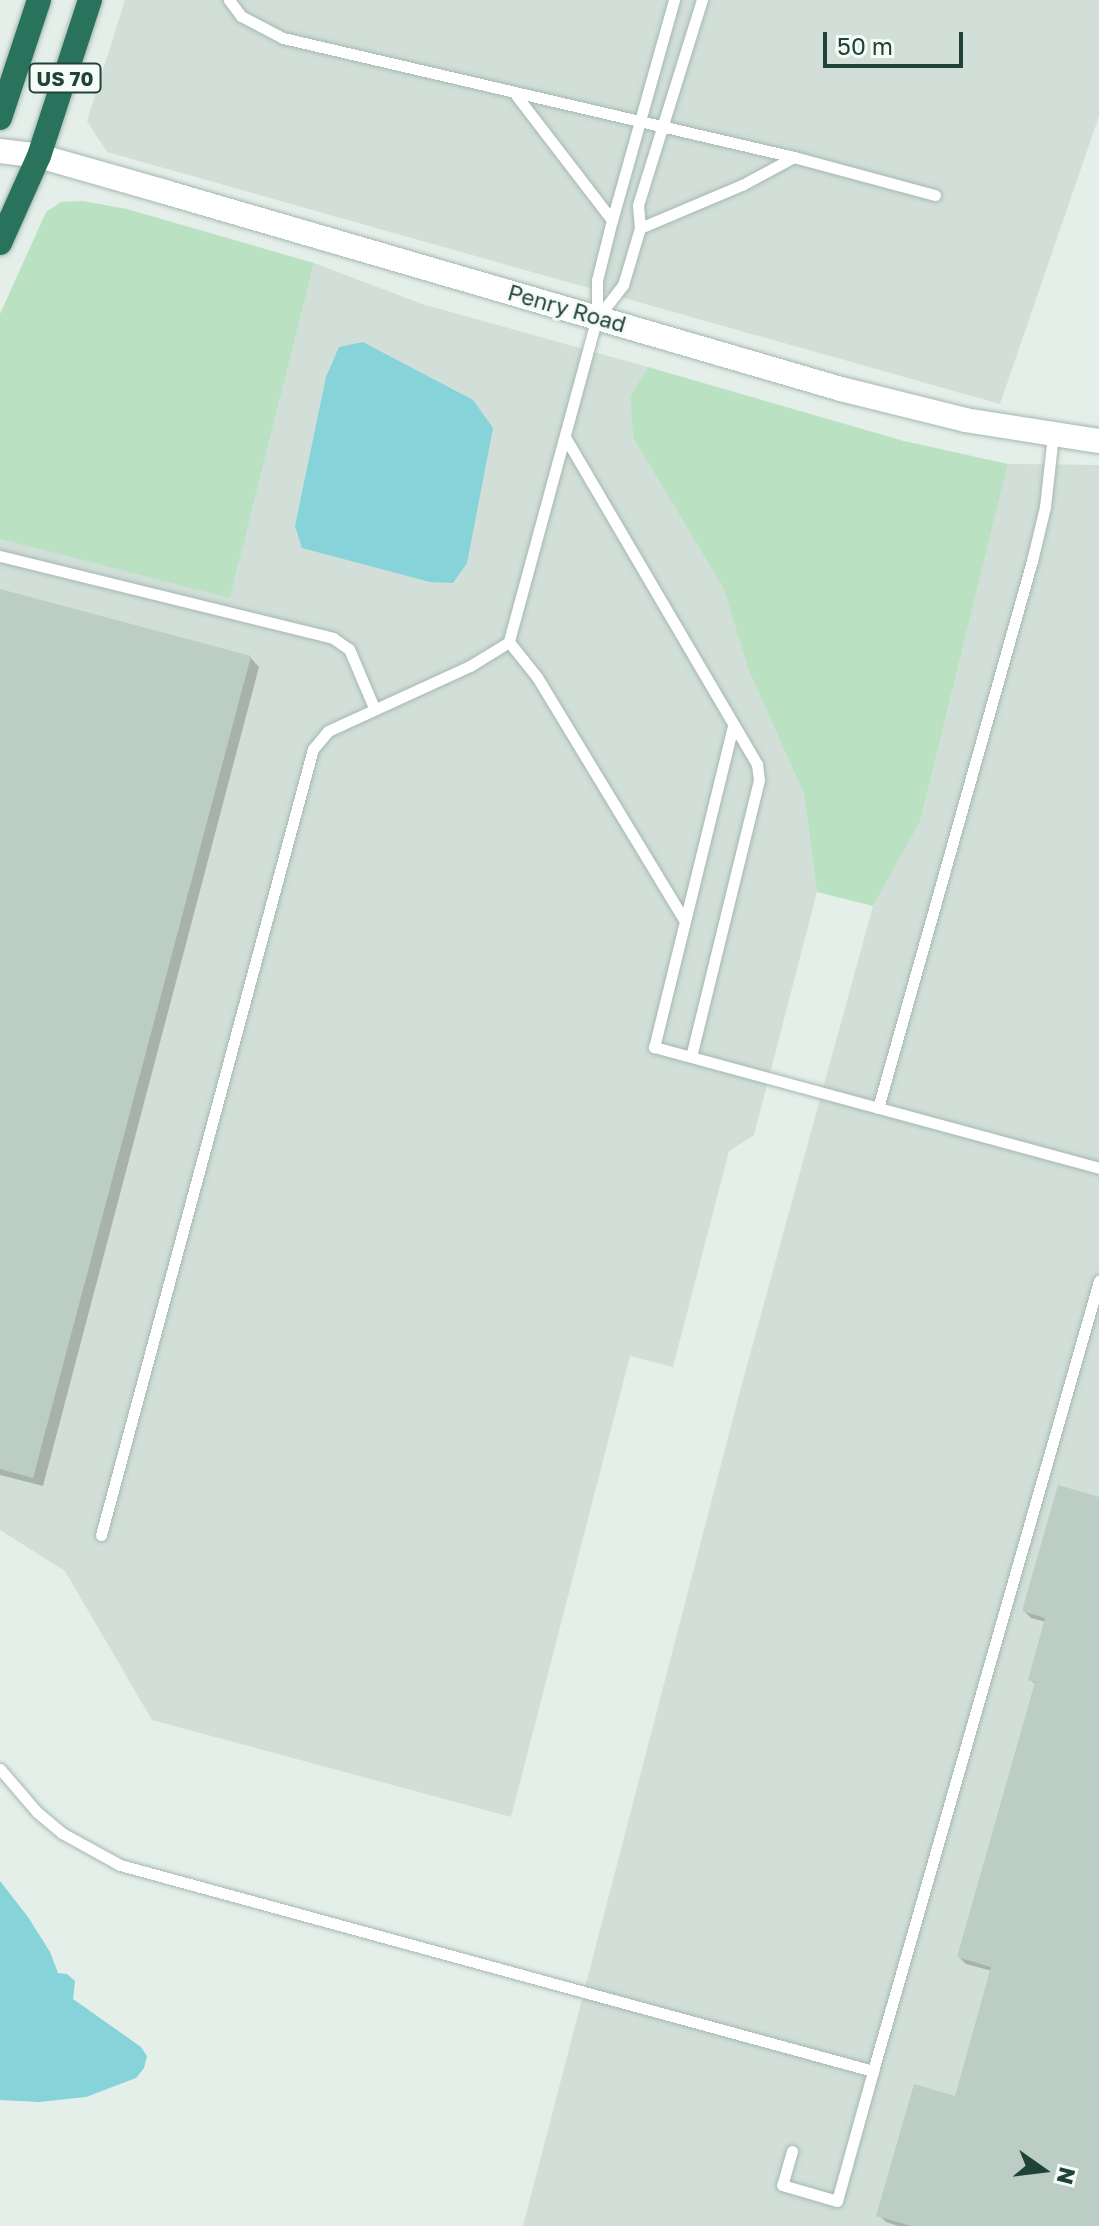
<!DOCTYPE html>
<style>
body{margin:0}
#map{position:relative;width:1099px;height:2226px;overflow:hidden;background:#e4efe9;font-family:"Golos Text",sans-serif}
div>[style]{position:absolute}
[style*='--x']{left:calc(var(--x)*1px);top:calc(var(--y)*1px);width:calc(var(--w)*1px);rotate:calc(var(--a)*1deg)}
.built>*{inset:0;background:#d1dfd8}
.green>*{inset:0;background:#bae2c2}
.water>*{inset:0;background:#86d3da}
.shadow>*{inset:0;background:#0003}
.building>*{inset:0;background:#bbcdc4}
.roads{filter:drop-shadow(0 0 2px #a5b8b0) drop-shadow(0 0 2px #a5b8b0)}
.lane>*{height:11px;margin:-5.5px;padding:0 5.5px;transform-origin:5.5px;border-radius:5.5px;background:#fff}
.secondary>*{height:24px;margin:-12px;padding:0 12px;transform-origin:12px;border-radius:12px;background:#fff}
.highway>*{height:24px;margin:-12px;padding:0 12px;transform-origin:12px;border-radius:12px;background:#29735d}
span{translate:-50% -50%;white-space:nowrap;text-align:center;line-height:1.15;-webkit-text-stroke:6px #f5fbf7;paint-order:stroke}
.shield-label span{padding:2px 6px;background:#f5fbf7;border:2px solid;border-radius:6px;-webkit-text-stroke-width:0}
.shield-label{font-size:20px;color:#204337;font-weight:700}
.street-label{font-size:22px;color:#204337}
.north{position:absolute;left:1003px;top:2130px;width:80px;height:80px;-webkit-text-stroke:6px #f5fbf7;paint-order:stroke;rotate:104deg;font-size:22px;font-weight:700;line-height:32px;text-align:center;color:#204337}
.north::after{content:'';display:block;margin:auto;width:28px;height:36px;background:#204337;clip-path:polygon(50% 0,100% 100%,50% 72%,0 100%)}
.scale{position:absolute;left:823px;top:32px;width:140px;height:36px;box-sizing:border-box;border:4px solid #204337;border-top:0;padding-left:10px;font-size:24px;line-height:28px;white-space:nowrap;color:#204337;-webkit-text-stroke:6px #f5fbf7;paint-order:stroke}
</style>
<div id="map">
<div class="built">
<div style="clip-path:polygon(125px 0,1099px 0,1099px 116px,1000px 404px,107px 152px,87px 121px)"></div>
<div style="clip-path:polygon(314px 263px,422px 304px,648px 367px,630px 396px,633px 438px,723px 588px,749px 671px,804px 794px,817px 892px,754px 1135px,729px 1151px,673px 1367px,630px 1356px,511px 1817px,152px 1720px,65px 1571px,0 1530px,0 539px,230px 597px)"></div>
<div style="clip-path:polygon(1008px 464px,1099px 465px,1099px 2226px,523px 2226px,743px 1380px,873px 906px,920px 822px)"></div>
</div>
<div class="green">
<div style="clip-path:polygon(83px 201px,127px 209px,314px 263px,230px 598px,0 539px,0 314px,46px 212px,61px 202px)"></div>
<div style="clip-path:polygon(648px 367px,904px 441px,1008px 464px,920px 822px,873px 906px,817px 892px,804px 794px,749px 671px,723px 588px,633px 438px,630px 396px)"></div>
</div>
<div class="water">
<div style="clip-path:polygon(363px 342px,473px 400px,493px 428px,467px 563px,453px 583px,430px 582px,302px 548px,295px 526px,326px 377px,339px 347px)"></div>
<div style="clip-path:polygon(0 1881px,28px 1917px,50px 1952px,58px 1973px,67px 1974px,75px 1981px,73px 1999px,141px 2047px,147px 2056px,144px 2068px,136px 2078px,86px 2097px,39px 2102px,0 2100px)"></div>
</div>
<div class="shadow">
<div style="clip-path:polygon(0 591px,250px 657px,259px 667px,43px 1486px,0 1475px)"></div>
<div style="clip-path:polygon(1099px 1499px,1099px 2226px,898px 2226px,886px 2222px,879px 2215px,956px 2098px,992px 1971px,966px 1964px,959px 1957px,1036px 1685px,1030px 1679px,1046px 1622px,1031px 1618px,1024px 1611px)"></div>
</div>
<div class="building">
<div style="clip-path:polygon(0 589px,251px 656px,33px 1478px,0 1469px)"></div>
<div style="clip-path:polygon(1058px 1485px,1099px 1497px,1099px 2226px,911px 2226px,876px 2216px,914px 2084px,955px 2096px,991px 1967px,957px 1957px,1035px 1682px,1028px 1680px,1045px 1618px,1022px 1611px)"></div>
</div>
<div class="roads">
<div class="lane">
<div style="--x:229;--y:0;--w:20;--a:53"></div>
<div style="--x:241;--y:16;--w:47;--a:27.6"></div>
<div style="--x:283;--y:38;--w:525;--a:13.11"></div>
<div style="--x:794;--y:157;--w:146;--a:15.1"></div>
<div style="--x:674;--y:0;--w:229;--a:105.7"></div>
<div style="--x:612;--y:220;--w:62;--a:104"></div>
<div style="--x:597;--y:280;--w:37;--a:90"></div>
<div style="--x:597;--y:317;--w:337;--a:105.2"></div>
<div style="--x:509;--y:642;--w:45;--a:51.3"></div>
<div style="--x:537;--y:677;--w:282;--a:58.8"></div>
<div style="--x:516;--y:95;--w:158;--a:52.5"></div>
<div style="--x:640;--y:228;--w:23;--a:-95"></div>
<div style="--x:638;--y:205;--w:215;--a:-72.7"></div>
<div style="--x:598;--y:317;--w:41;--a:-52"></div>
<div style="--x:623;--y:285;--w:59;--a:-73.4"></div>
<div style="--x:640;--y:228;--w:111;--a:-22.9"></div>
<div style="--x:742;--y:185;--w:59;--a:-28.3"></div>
<div style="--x:565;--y:437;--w:379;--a:59.6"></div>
<div style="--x:757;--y:764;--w:16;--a:83"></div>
<div style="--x:759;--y:780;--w:284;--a:103.8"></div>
<div style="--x:0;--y:556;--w:343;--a:13.8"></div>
<div style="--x:333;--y:638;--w:19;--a:35"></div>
<div style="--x:349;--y:649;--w:64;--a:67"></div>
<div style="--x:733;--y:726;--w:331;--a:103.8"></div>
<div style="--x:654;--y:1047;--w:461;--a:15.2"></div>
<div style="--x:878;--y:1108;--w:568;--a:-74.28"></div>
<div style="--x:1032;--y:561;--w:56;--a:-76.5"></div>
<div style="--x:1045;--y:507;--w:72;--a:-83.7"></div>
<div style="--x:101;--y:1535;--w:814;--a:-74.91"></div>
<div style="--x:313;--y:749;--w:23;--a:-50"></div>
<div style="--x:328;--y:731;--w:156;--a:-24.6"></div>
<div style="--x:470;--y:666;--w:46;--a:-31.6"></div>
<div style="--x:0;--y:1769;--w:57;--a:49.3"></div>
<div style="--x:37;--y:1812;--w:33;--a:40"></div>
<div style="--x:62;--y:1833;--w:66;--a:28.9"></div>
<div style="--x:120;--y:1865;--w:781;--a:15.3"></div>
<div style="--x:873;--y:2071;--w:822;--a:-74.04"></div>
<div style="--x:792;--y:2151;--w:35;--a:106"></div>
<div style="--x:782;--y:2185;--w:57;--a:16.2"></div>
<div style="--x:837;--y:2201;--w:135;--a:-74.5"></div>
</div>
<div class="secondary">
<div style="--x:0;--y:151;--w:39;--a:7"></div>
<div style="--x:39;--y:156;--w:131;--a:15.9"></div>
<div style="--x:165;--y:192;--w:704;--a:16.25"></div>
<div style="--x:841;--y:389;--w:128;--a:14"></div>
<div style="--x:965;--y:420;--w:136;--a:8.9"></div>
</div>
<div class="highway">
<div style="--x:0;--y:118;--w:124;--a:-71.7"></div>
<div style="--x:0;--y:243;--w:95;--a:-65.9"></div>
<div style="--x:39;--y:156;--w:164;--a:-71.9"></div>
</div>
</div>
<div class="shield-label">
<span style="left:65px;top:78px">US 70</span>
</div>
<div class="street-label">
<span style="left:567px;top:308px;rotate:16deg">Penry Road</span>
</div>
<div class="north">N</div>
<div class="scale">50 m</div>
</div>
